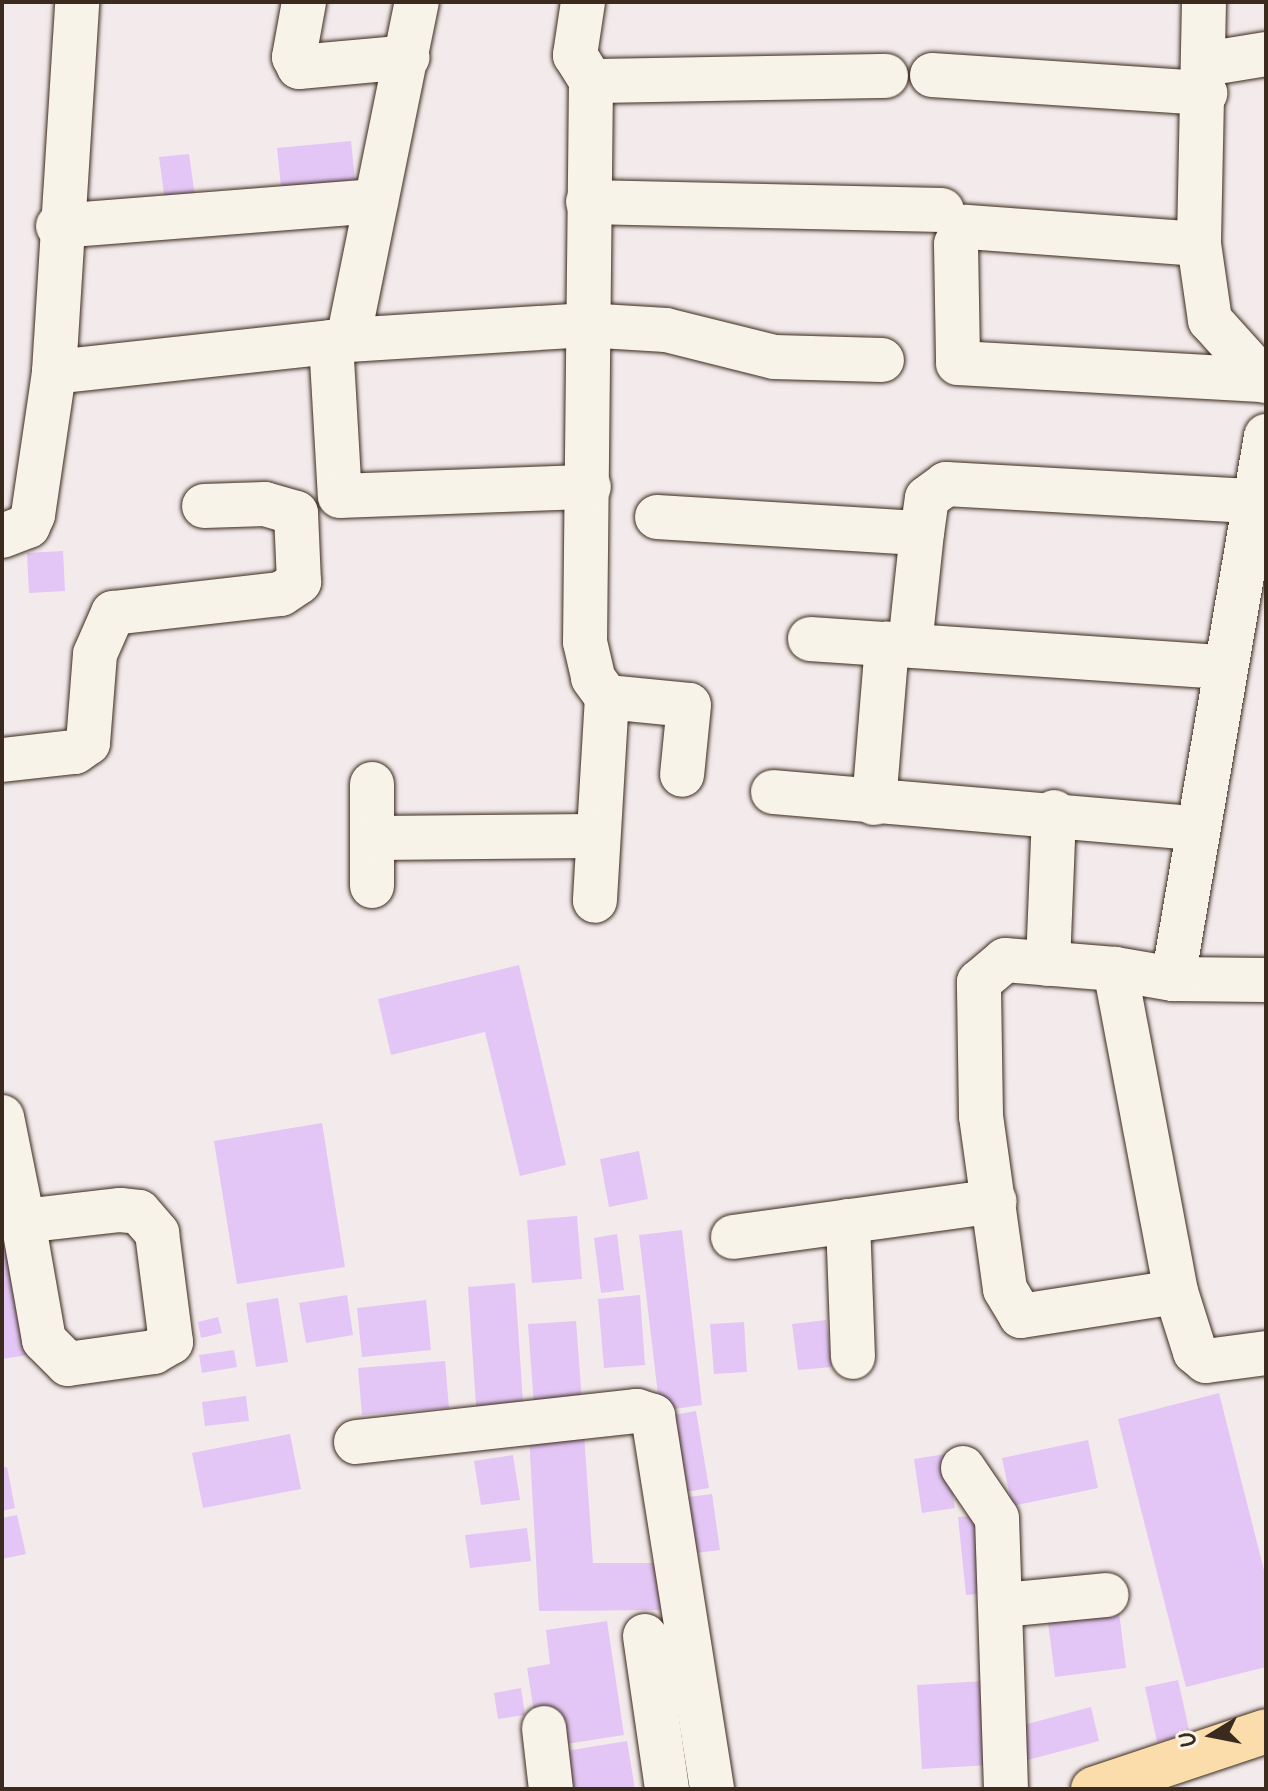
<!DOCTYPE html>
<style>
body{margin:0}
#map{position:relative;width:1268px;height:1791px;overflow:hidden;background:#f3eaeb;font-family:Pangolin,sans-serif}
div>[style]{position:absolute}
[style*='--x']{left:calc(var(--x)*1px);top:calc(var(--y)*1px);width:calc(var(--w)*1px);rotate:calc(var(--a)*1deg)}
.building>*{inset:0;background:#e3c6f5}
.roads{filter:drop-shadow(0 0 2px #3b2a1e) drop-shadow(0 0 2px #3b2a1e)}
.minor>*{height:44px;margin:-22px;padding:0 22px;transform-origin:22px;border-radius:22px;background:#f7f3e8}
.highway>*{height:44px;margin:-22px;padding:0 22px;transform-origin:22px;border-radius:22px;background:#faddab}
span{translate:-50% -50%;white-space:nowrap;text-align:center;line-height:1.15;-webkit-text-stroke:7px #f7f3e8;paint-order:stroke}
.frame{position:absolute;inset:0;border:4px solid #3b2a1e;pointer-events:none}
.north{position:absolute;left:1172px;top:1695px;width:80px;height:80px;-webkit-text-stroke:6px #f7f3e8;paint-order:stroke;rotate:260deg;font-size:22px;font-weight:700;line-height:32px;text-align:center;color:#3b2a1e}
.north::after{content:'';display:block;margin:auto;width:28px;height:36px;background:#3b2a1e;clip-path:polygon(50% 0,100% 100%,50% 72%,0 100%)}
</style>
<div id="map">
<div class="building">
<div style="clip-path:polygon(351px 141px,355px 180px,281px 187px,277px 148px)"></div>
<div style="clip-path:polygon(189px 154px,195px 197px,165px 201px,159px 157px)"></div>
<div style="clip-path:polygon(63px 551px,65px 591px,29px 593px,27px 553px)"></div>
<div style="clip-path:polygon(519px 965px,566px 1165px,520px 1176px,485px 1032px,391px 1055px,378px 999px)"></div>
<div style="clip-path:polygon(322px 1123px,345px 1267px,237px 1284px,214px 1141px)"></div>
<div style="clip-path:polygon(639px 1151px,648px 1199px,609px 1207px,600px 1159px)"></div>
<div style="clip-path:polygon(2px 1190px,28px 1355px,2px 1359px)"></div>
<div style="clip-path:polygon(577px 1216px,582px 1279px,532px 1283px,527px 1220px)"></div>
<div style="clip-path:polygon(682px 1230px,702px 1405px,660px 1411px,639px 1235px)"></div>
<div style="clip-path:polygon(617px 1234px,624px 1290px,601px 1293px,594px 1238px)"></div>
<div style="clip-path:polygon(515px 1283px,524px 1417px,477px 1420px,468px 1287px)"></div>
<div style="clip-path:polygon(347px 1295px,353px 1335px,306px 1343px,299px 1303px)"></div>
<div style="clip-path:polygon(640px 1295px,645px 1365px,604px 1368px,598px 1299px)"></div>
<div style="clip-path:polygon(278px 1298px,288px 1362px,256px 1367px,246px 1303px)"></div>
<div style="clip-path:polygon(426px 1300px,431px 1350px,362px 1357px,357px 1308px)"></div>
<div style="clip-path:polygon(218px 1317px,222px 1333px,201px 1338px,198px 1322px)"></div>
<div style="clip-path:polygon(826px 1320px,832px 1367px,798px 1370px,792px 1324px)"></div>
<div style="clip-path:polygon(576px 1321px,583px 1415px,535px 1419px,528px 1324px)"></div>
<div style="clip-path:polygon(744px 1322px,747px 1372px,714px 1374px,710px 1324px)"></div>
<div style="clip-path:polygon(234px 1350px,237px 1367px,202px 1373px,199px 1355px)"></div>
<div style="clip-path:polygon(445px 1361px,449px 1408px,362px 1415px,358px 1368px)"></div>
<div style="clip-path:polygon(1219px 1393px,1266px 1578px,1266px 1667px,1186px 1687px,1118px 1419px)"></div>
<div style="clip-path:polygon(246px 1396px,249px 1421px,205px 1426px,202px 1402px)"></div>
<div style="clip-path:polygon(696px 1411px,709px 1488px,681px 1493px,668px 1416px)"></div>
<div style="clip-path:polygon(290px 1434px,301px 1489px,203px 1508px,192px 1453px)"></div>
<div style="clip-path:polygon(584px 1434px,593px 1563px,660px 1563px,661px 1610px,539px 1611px,529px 1437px)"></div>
<div style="clip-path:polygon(1088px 1440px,1098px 1488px,1012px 1506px,1002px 1458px)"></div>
<div style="clip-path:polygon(946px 1454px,955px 1508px,922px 1513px,914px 1459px)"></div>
<div style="clip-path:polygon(513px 1455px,520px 1500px,481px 1505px,474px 1461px)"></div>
<div style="clip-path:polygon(7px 1467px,15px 1508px,2px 1511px,2px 1468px)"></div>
<div style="clip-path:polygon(712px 1494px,720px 1550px,688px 1554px,681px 1498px)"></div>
<div style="clip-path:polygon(993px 1514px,1000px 1592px,966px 1595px,958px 1517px)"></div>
<div style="clip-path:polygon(17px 1515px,26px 1554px,2px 1559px,2px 1518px)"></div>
<div style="clip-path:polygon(527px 1528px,531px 1561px,470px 1568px,465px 1535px)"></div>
<div style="clip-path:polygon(1119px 1612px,1126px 1668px,1055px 1677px,1048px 1622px)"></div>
<div style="clip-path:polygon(607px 1621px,624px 1735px,566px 1744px,561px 1714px,535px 1718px,527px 1668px,550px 1664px,546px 1630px)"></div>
<div style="clip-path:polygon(1178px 1680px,1190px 1734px,1157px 1742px,1145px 1687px)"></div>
<div style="clip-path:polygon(984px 1681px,989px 1765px,922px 1769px,917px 1685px)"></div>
<div style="clip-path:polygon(521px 1688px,525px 1715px,498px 1719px,494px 1693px)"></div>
<div style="clip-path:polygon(1091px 1707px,1099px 1741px,1024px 1761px,1016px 1727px)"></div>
<div style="clip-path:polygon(627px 1741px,635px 1789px,560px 1789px,554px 1753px)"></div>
</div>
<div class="roads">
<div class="minor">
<div style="--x:304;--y:2;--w:56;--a:100.3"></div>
<div style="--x:294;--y:57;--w:11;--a:63"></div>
<div style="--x:299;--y:67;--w:109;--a:-5.2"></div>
<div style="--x:583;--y:2;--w:54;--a:98.6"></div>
<div style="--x:575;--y:55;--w:31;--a:58"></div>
<div style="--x:591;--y:81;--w:561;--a:90.61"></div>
<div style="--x:585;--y:642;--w:37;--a:77"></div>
<div style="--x:593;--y:678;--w:24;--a:54"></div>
<div style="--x:607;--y:697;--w:204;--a:93.4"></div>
<div style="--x:1204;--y:2;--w:242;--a:91.2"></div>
<div style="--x:1199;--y:244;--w:77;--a:81.8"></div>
<div style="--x:1210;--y:320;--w:82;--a:48"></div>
<div style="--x:1205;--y:64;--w:62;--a:-9.3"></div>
<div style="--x:932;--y:75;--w:274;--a:3.8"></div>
<div style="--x:591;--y:81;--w:295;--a:-1"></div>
<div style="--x:588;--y:202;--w:354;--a:1.3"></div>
<div style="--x:58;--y:226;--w:319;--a:-4.5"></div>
<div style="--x:1199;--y:244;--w:235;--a:-175.8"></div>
<div style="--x:965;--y:227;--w:19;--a:118"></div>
<div style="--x:956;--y:244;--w:119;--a:89"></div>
<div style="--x:958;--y:363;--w:308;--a:3.2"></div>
<div style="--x:348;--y:340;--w:345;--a:-78.5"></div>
<div style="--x:331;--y:342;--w:154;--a:86.7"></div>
<div style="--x:340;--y:496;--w:249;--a:-2.1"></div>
<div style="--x:54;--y:372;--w:296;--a:-6.2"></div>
<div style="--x:348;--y:340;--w:236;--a:-3.6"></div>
<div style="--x:584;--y:325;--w:82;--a:3.5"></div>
<div style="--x:666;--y:330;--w:111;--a:14"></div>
<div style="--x:774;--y:357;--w:108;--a:1.6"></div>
<div style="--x:657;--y:517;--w:265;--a:3.5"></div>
<div style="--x:922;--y:533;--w:35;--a:-82"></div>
<div style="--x:927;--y:498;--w:24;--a:-36"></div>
<div style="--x:946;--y:484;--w:304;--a:3.2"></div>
<div style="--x:2;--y:536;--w:28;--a:-21"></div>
<div style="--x:28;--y:526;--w:12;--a:-66"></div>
<div style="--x:33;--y:515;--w:145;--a:-81.6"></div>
<div style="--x:54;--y:372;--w:371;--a:-86.4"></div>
<div style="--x:810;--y:639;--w:414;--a:3.9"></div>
<div style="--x:910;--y:645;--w:113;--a:-83.9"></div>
<div style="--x:607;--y:697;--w:82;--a:5.6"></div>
<div style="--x:689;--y:705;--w:70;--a:95.7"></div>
<div style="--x:2;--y:760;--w:73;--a:-6.3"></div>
<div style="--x:75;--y:752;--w:16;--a:-35"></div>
<div style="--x:88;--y:743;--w:89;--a:-85.5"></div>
<div style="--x:95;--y:654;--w:45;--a:-66.3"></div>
<div style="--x:113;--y:613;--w:169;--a:-6.5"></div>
<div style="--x:281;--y:594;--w:22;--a:-34"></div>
<div style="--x:299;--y:582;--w:69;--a:-92.5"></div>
<div style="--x:296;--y:513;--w:32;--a:-164"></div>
<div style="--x:265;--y:504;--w:61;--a:178.1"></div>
<div style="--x:372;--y:784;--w:102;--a:90"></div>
<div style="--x:773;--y:792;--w:424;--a:4.9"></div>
<div style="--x:874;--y:803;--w:160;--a:-85.3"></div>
<div style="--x:372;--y:838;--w:223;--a:-0.5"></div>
<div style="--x:1048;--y:964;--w:152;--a:-87.7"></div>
<div style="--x:1115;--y:969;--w:329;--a:79.3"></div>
<div style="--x:1176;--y:1292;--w:157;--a:171.2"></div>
<div style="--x:1021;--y:1316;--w:31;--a:-121"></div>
<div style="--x:1005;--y:1289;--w:175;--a:-97.9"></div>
<div style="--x:981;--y:1116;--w:134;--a:-90.9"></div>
<div style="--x:979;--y:982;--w:34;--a:-40"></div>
<div style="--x:1005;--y:960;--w:110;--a:4.7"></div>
<div style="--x:1115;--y:969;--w:59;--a:9.8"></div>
<div style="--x:1173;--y:979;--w:93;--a:0.6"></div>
<div style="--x:1173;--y:979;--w:551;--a:-80.28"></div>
<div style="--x:2;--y:1117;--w:106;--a:78.6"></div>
<div style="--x:120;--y:1210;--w:19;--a:6"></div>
<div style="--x:139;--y:1212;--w:28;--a:49"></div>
<div style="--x:157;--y:1233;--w:110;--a:82.7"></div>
<div style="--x:171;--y:1342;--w:20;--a:150"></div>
<div style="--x:154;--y:1352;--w:87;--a:172.1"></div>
<div style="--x:68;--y:1364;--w:34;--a:-135"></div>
<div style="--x:44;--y:1340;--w:121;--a:-100"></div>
<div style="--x:23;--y:1221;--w:98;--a:-6.5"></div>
<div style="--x:848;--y:1221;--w:136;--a:87.9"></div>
<div style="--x:733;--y:1237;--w:264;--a:-7.8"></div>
<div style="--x:1176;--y:1292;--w:63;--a:72.4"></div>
<div style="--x:1195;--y:1352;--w:14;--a:39"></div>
<div style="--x:1206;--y:1361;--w:61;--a:-7.6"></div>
<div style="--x:356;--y:1442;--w:283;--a:-6.3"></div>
<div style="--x:637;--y:1411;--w:17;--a:17"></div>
<div style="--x:653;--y:1416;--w:378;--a:81"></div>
<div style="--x:963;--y:1468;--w:60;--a:55.8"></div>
<div style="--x:997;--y:1518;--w:271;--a:88.1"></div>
<div style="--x:1003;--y:1605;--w:104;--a:-5.5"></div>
<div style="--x:645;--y:1636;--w:155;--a:81.8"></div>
<div style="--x:544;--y:1728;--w:61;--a:83.5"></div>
</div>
<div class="highway">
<div style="--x:1093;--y:1789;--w:182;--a:-18.5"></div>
</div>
</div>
<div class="frame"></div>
<div class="north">U</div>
</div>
